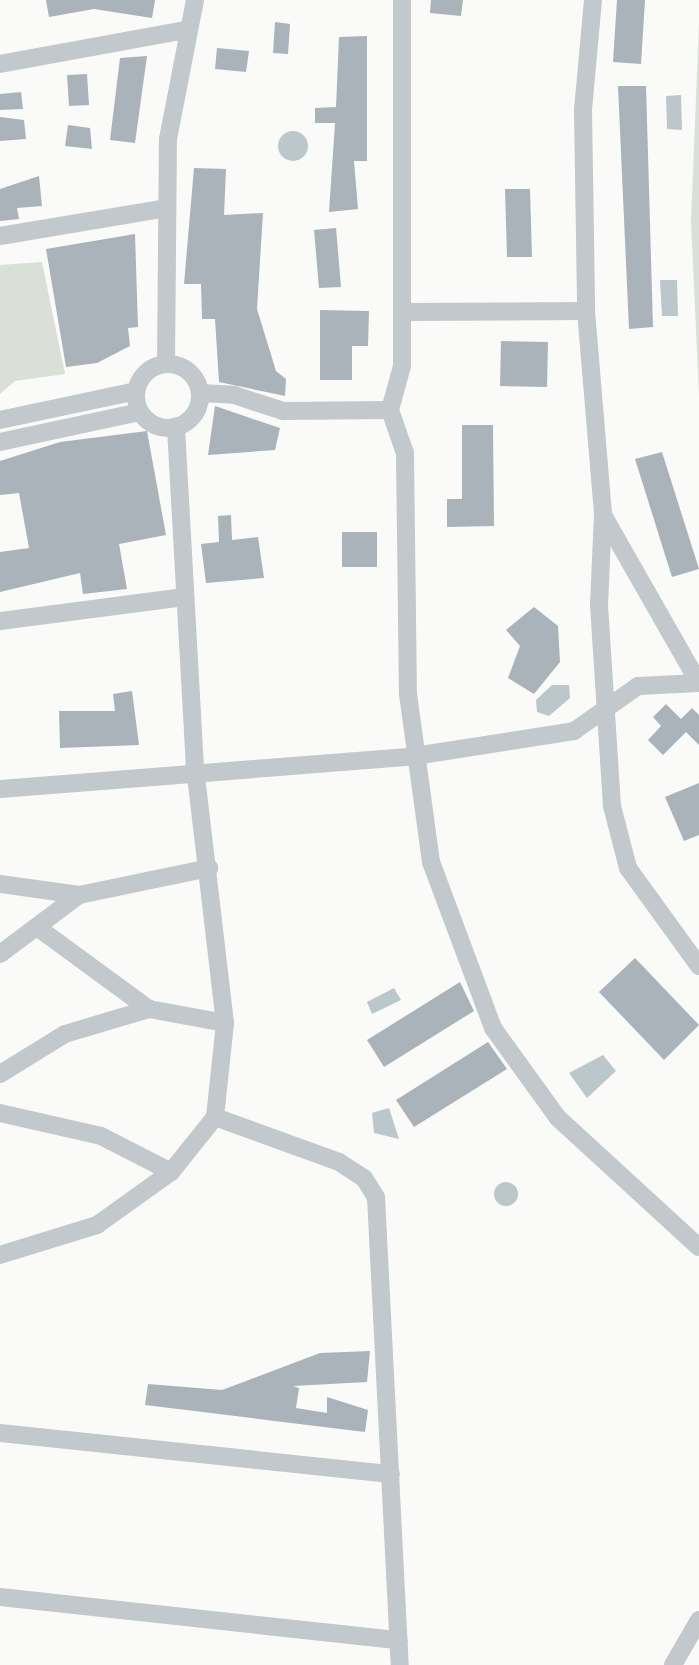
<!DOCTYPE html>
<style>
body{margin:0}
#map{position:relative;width:699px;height:1665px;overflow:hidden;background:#fafaf8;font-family:"Golos Text",sans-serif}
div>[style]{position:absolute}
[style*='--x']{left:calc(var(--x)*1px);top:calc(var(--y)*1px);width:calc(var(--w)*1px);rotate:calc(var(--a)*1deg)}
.green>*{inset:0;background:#dadfd7}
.water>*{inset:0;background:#bbc7cb}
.round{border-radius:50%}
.building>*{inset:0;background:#aab3b9}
.street>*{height:18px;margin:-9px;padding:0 9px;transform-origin:9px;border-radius:9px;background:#c3c8cc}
.street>.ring{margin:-9px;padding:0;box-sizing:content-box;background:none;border:18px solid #c3c8cc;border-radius:50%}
span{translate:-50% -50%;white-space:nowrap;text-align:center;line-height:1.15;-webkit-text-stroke:8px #fff;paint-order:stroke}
</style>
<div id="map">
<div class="green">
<div style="clip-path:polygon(699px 23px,699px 395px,691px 221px)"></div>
<div style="clip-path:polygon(42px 262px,65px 374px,15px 381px,0 394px,0 265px)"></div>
</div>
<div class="water">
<div style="clip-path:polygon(681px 95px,682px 130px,667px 129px,666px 96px)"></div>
<div class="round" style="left:278px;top:131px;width:30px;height:30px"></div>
<div style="clip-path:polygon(660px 280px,677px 280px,678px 316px,662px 316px)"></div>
<div style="clip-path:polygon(552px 685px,569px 685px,570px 698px,549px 716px,537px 712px,536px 700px)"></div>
<div style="clip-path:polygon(394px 988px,401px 1000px,372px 1014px,367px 1002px)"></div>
<div style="clip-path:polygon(603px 1055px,616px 1071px,587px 1098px,569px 1073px)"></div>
<div style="clip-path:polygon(389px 1108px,399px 1139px,374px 1133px,372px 1113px)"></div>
<div class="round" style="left:494px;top:1182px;width:24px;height:24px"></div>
</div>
<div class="building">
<div style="clip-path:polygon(46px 0,155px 0,152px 18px,94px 9px,49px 17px)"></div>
<div style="clip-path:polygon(431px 0,463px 0,461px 16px,430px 13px)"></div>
<div style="clip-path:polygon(617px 0,645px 0,641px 64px,613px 62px)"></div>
<div style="clip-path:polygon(275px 22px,290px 24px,288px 54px,273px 53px)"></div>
<div style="clip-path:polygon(367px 36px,367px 161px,354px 161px,358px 209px,329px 212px,335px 123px,315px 123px,315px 108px,336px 107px,339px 37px)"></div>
<div style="clip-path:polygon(217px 48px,249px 51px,246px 72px,215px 69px)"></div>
<div style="clip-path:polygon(147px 56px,135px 143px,110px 140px,120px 58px)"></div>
<div style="clip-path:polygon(87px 74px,89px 105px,69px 106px,67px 75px)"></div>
<div style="clip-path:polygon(618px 86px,646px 86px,653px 327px,629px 329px)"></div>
<div style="clip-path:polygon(21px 92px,23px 109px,0 110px,0 94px)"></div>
<div style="clip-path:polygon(0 117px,24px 120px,26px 139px,0 141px)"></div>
<div style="clip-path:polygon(68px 125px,90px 128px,92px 149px,65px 146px)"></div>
<div style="clip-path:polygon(194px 168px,226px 169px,224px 215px,263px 213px,257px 309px,276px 371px,286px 379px,285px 396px,219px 382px,215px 319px,202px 319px,201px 284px,184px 284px)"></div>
<div style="clip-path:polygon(39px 176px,42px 206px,17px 208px,19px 219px,0 221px,0 189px)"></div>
<div style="clip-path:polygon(505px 189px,530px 189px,532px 257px,507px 257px)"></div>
<div style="clip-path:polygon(336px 228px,341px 287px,319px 288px,314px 230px)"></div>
<div style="clip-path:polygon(135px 234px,138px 327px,128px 328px,130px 346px,97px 363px,66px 367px,46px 249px)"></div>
<div style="clip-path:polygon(320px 310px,369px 311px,368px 346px,352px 346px,352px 380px,320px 380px)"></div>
<div style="clip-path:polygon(501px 341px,548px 342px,547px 387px,500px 386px)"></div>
<div style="clip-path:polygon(215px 406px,280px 428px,275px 450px,208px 455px)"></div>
<div style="clip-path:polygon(462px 425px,493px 425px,494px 526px,447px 527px,447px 499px,462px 499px)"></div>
<div style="clip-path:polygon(147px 431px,166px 535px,119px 544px,127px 589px,83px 594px,80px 573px,0 592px,0 552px,29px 548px,19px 493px,0 495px,0 461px,60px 442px)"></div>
<div style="clip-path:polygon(662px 452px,699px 569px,672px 577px,635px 459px)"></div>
<div style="clip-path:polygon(231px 515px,232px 540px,258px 537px,264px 578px,206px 583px,201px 544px,219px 542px,218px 516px)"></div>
<div style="clip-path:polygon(342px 532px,377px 532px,377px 567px,342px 567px)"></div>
<div style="clip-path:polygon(534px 607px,558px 626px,560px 662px,534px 694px,508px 678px,520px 646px,506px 630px)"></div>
<div style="clip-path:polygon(132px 691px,139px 745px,60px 748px,59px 711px,115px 711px,113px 694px)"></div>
<div style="clip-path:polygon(666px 704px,681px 719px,692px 708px,699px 715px,699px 745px,686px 732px,663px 755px,648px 740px,661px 726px,653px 717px)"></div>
<div style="clip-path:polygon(699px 783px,699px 835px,684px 841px,665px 797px)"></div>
<div style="clip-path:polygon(635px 958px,699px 1025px,664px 1060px,599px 992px)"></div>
<div style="clip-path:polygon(460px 982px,474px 1011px,384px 1067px,367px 1040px)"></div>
<div style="clip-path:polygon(488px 1042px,507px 1069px,414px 1127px,396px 1100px)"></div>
<div style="clip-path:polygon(370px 1351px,367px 1382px,293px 1386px,299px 1388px,296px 1408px,327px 1413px,327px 1397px,368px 1410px,365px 1432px,145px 1405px,148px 1384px,222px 1390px,320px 1353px)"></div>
</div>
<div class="street">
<div style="--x:402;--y:0;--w:366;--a:90"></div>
<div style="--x:402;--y:366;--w:46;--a:105.3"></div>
<div style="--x:390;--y:410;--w:46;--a:70.8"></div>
<div style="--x:405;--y:453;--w:241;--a:89.3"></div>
<div style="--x:408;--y:694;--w:170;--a:82.2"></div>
<div style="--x:431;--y:862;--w:177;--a:69.5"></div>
<div style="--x:493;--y:1028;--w:111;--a:54.2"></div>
<div style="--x:558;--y:1118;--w:191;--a:42.5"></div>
<div style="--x:593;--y:0;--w:110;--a:95.2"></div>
<div style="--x:583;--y:110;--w:201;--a:89.1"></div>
<div style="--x:586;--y:311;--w:204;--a:85.2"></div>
<div style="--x:603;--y:514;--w:91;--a:92.5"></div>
<div style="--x:599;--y:605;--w:201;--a:86.3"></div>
<div style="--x:612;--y:806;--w:64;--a:75.5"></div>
<div style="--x:628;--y:868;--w:121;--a:54.1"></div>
<div style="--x:0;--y:64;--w:188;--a:-10.4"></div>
<div style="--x:0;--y:236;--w:169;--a:-9.5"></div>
<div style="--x:402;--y:312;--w:184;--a:-0.3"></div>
<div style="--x:166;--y:364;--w:225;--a:-89.5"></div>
<div style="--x:168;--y:139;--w:142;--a:-79"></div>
<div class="ring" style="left:136px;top:364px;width:46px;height:46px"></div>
<div style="--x:200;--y:393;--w:34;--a:3"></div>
<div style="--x:234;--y:395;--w:52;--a:18.1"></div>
<div style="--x:283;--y:411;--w:107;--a:-0.5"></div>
<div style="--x:0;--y:420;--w:139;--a:-12"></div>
<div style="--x:0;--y:442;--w:143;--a:-12.1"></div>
<div style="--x:603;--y:515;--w:193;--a:60.3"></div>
<div style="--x:0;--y:621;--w:186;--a:-7.4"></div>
<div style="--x:0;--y:789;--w:416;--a:-4.5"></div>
<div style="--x:415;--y:756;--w:161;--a:-8.9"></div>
<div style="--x:574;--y:731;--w:78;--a:-35.1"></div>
<div style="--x:638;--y:686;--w:61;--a:-2.8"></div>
<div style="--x:0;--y:884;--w:80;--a:7.9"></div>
<div style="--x:79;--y:895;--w:133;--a:-11.7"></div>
<div style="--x:41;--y:930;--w:134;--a:36.2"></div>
<div style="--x:149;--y:1009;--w:77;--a:10.4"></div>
<div style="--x:0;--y:954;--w:99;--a:-36.8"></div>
<div style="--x:0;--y:1074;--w:76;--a:-31.6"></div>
<div style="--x:65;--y:1034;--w:88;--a:-16.6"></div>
<div style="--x:0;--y:1113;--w:104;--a:12.8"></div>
<div style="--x:101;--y:1136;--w:79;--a:27.2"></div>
<div style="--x:215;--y:1117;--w:132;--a:19.9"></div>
<div style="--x:339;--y:1162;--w:30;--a:33"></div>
<div style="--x:364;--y:1178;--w:22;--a:58"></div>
<div style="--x:376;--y:1197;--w:469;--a:87.1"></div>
<div style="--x:0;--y:1255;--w:102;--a:-17.2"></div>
<div style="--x:97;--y:1225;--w:91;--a:-35.6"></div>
<div style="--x:171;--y:1172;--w:70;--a:-51.3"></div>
<div style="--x:215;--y:1117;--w:95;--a:-83.9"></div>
<div style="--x:225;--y:1023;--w:257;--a:-96.7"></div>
<div style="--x:195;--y:768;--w:342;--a:-93.2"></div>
<div style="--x:0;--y:1433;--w:393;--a:6"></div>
<div style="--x:0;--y:1597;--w:401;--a:6.2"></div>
<div style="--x:673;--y:1665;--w:52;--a:-60"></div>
</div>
</div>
